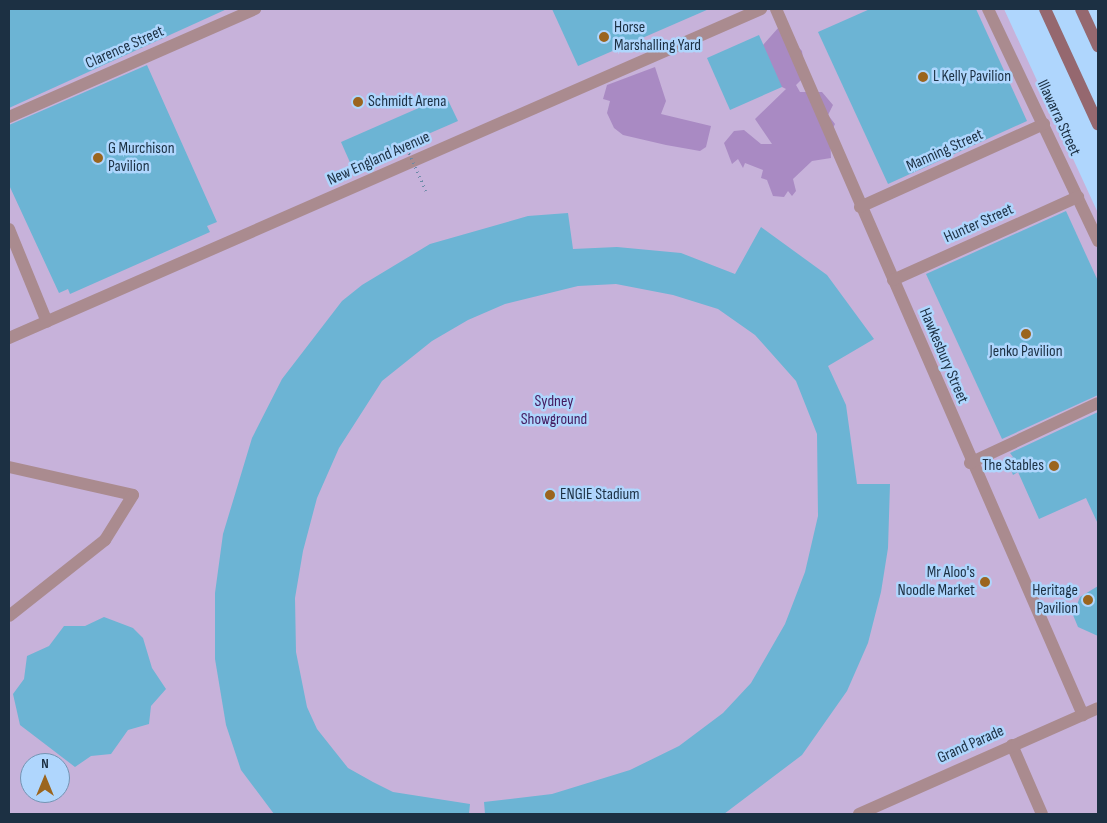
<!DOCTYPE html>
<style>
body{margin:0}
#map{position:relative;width:1107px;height:823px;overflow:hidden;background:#afd6fd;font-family:"Sofia Sans Condensed",sans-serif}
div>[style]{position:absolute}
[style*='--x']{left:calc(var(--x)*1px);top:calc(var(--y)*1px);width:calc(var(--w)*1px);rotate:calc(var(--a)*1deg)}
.green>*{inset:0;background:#c7b2da}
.forest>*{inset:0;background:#a98ac3}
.building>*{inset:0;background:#6cb4d4}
.service>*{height:12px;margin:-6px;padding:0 6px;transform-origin:6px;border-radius:6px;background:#aa8b8f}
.pedestrian>*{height:12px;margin:-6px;padding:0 6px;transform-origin:6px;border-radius:6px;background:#aa8b8f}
.minor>*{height:12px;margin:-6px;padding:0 6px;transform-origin:6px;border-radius:6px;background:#aa8b8f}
.secondary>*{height:12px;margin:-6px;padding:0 6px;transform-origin:6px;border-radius:6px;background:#95686f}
.path-bridge>*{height:3px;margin-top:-1.5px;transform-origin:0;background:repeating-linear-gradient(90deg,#6b89a6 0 1px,transparent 0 5px)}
.dots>*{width:14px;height:14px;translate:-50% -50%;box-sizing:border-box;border:2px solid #afd6fd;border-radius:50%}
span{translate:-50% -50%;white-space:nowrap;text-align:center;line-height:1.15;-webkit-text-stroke:5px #afd6fd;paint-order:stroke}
.poi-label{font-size:16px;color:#1c3043}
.left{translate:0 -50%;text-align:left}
.right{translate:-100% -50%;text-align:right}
.street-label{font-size:16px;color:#1c3043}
.park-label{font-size:16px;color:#42195e}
.frame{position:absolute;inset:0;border:10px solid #1c3043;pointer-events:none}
.north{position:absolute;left:20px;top:753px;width:50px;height:50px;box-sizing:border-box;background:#afd6fd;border:1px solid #7494b3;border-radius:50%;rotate:0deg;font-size:14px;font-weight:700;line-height:20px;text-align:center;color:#1c3043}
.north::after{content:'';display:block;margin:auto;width:18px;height:22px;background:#9b651e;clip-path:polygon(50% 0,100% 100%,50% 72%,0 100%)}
</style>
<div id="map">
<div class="green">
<div style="clip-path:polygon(evenodd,9px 9px,1004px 9px,1098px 213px,1098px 814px,9px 814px,9px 9px,30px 763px,60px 763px,60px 793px,30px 793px,30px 763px)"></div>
</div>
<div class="forest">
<div style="clip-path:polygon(779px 27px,802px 51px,805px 76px,796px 85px,800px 92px,822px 92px,833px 105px,828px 115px,835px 124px,830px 134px,831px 158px,812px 161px,793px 179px,796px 191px,792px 196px,788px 191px,784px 197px,773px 196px,767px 180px,761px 178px,763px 170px,745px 163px,743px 168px,738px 159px,732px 164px,724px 143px,734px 131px,744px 130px,761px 144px,772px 144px,755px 119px,786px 89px,768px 80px,763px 45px)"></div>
<div style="clip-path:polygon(655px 67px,666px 101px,661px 114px,711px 126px,706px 147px,700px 151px,666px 145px,623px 135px,614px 128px,607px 113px,610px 101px,603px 99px,607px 85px)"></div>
</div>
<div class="building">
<div style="clip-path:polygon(9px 9px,227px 9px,9px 108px)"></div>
<div style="clip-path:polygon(552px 9px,709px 9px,578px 66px)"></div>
<div style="clip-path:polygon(870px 9px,976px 9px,1027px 121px,888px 184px,818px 32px)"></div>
<div style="clip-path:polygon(759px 35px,782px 87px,730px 110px,707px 58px)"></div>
<div style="clip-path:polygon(147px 65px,217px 222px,207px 226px,210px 232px,70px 294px,68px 289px,59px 293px,9px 185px,9px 125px)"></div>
<div style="clip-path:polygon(446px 96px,458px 121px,352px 167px,341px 142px)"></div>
<div style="clip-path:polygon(1066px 211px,1098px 281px,1098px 395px,1002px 439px,926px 274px)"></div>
<div style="clip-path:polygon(568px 213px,573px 249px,617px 247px,681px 253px,735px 274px,761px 227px,827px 275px,874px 339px,828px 366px,846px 405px,857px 484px,890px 484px,888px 548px,881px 592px,868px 643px,847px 691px,802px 755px,724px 814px,485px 814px,484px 802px,552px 794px,630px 770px,679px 746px,723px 713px,751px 683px,785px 624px,805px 572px,818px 516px,817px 434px,796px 381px,755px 335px,718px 309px,673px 295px,616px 284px,578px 286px,505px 304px,468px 320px,432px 341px,382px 381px,339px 448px,317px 498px,303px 551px,295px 598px,296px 652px,307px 707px,317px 729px,348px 768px,373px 782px,393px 792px,470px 804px,469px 814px,274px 814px,241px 770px,226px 725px,215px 659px,215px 593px,223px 534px,252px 438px,282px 379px,342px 301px,362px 285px,430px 244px,528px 216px)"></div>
<div style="clip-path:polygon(1098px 412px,1098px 524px,1086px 498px,1039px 519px,1018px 472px,1013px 475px,1007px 460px,1013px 457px,1010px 453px)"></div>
<div style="clip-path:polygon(1098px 586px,1098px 636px,1078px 627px,1073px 615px,1080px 597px)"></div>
<div style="clip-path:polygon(104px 617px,133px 628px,143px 638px,152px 668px,166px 689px,151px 706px,149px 724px,128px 730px,111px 754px,91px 756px,75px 767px,20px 725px,13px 694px,24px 679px,27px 656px,49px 646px,64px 626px,85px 626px)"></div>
</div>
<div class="service">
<div style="--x:9;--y:467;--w:127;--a:12.7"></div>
<div style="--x:133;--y:495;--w:53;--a:121.9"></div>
<div style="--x:105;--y:540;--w:122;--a:141.6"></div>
</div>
<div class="pedestrian">
<div style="--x:9;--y:338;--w:821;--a:-23.63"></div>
</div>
<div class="minor">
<div style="--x:776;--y:9;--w:770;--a:66.5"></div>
<div style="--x:988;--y:9;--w:257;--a:64.6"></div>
<div style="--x:9;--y:117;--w:269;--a:-23.7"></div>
<div style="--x:860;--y:207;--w:202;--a:-24.3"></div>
<div style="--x:9;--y:229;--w:100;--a:67.8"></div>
<div style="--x:893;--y:280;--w:203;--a:-24.2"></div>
<div style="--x:970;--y:463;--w:141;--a:-25.1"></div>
<div style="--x:1012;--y:745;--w:75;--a:66.5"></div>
<div style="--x:859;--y:814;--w:261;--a:-23.9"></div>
</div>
<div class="secondary">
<div style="--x:1045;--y:9;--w:127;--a:65.3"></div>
<div style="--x:1081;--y:9;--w:41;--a:65.3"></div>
</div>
<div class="path-bridge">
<div style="--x:405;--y:144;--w:51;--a:65.9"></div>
</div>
<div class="dots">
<div style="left:604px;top:37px;background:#9b651e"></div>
<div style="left:923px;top:77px;background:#9b651e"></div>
<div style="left:358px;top:102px;background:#9b651e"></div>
<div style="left:98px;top:158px;background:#9b651e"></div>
<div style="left:1026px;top:334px;background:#9b651e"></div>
<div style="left:1054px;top:466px;background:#9b651e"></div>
<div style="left:550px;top:495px;background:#9b651e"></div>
<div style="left:985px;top:582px;background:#9b651e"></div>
<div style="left:1088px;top:600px;background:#9b651e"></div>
</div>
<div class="poi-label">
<span class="left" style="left:614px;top:37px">Horse<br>Marshalling Yard</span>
<span class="left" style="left:933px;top:77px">L Kelly Pavilion</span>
<span class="left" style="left:368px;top:102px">Schmidt Arena</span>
<span class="left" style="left:108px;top:158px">G Murchison<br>Pavilion</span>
<span style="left:1026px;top:352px">Jenko Pavilion</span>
<span class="right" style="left:1044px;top:466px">The Stables</span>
<span class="left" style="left:560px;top:495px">ENGIE Stadium</span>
<span class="right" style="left:975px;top:582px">Mr Aloo's<br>Noodle Market</span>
<span class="right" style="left:1078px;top:600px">Heritage<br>Pavilion</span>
</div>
<div class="street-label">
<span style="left:125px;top:48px;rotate:-24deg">Clarence Street</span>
<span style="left:1058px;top:118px;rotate:65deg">Illawarra Street</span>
<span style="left:945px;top:151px;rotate:-24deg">Manning Street</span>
<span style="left:379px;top:159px;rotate:-24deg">New England Avenue</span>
<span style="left:979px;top:224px;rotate:-24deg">Hunter Street</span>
<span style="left:943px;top:356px;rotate:67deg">Hawkesbury Street</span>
<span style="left:971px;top:745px;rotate:-24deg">Grand Parade</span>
</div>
<div class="park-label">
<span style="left:554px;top:411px">Sydney<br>Showground</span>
</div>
<div class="frame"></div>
<div class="north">N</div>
</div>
